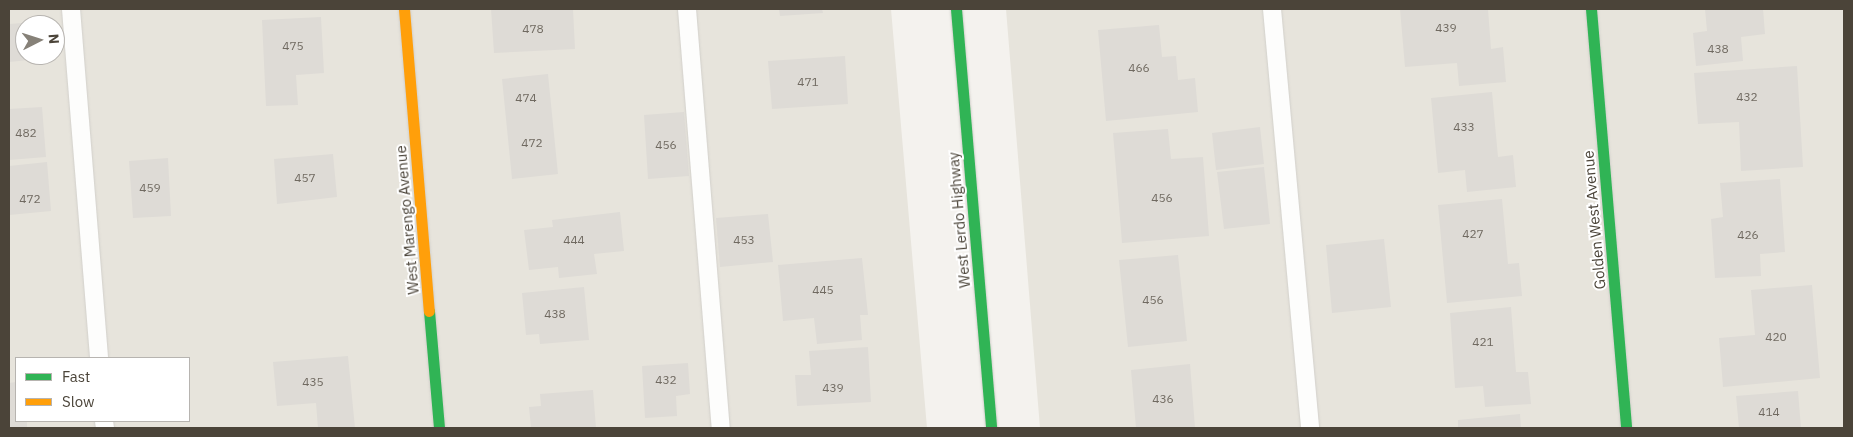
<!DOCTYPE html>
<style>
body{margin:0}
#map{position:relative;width:1853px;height:437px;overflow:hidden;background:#f4f2ee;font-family:"IBM Plex Sans",sans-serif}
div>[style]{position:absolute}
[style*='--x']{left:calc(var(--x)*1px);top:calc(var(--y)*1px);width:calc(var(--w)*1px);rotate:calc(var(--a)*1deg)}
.residential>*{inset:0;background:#e7e4dc}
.building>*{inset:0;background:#dedbd6}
.roads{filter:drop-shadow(0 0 1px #d2d0cb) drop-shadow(0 0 1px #d2d0cb)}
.lane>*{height:18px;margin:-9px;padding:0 9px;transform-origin:9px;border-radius:9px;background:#fdfdfc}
.fast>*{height:11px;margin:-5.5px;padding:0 5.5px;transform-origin:5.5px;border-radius:5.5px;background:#30b455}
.slow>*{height:11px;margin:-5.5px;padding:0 5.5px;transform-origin:5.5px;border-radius:5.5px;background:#ff9f0a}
span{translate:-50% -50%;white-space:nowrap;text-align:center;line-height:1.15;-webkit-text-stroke:4px #fff;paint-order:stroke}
.number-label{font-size:12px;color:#706a61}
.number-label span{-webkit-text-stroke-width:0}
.street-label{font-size:15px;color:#4b4439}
.frame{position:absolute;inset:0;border:10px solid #4b4439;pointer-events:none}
.legend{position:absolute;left:15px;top:357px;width:175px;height:65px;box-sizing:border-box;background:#fff;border:1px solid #b7b4b0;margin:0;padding:6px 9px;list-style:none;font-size:15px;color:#4b4439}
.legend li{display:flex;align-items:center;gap:10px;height:25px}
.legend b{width:25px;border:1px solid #b7b4b0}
.north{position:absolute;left:15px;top:15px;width:50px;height:50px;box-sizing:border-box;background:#fff;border:1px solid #b7b4b0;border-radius:50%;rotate:85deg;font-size:14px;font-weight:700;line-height:20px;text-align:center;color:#4b4439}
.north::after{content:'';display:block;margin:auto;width:18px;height:22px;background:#868178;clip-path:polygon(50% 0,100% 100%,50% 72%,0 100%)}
</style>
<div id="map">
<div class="residential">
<div style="clip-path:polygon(evenodd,9px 9px,891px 9px,927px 428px,9px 428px,9px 9px,25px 25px,55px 25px,55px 55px,25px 55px,25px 25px,9px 9px,16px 358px,189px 358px,189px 421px,16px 421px,16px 358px)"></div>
<div style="clip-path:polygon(1006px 9px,1844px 9px,1844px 428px,1040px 428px)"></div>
</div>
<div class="building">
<div style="clip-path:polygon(491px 9px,573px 9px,575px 49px,494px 53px)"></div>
<div style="clip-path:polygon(779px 9px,822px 9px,823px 13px,780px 16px)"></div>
<div style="clip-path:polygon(1400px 9px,1488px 9px,1491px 49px,1503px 47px,1506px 82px,1459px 86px,1457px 63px,1405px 67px)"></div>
<div style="clip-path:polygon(1705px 9px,1763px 9px,1765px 34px,1741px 37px,1743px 61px,1696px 66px,1693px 33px,1707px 31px)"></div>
<div style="clip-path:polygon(321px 17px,324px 73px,296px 75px,298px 105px,266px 106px,262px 20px)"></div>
<div style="clip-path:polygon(36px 22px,37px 25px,25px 25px,25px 55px,39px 55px,39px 59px,9px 62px,9px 24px)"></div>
<div style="clip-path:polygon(1159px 25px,1162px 57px,1176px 56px,1178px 80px,1195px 78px,1198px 112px,1106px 121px,1098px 30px)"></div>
<div style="clip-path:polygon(845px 56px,848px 104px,772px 109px,768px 61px)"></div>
<div style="clip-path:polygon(1797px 66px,1803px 167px,1741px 171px,1739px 122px,1698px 124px,1694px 73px)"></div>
<div style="clip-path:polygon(548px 74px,558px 174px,512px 179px,502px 79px)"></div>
<div style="clip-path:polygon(1492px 92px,1498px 157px,1513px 155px,1516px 187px,1467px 192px,1465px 170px,1438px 173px,1431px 98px)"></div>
<div style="clip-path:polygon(42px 107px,46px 157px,9px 160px,9px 109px)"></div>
<div style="clip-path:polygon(684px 112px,689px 176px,648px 179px,644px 115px)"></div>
<div style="clip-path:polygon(1260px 127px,1264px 164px,1216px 170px,1212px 133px)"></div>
<div style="clip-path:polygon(1168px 129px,1171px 159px,1203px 157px,1209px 236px,1122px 243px,1113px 133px)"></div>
<div style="clip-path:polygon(333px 154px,337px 197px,277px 204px,274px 159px)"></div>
<div style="clip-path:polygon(168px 158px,171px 216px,133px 218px,129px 161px)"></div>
<div style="clip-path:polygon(47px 162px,51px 211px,9px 215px,9px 166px)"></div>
<div style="clip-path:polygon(1264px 167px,1270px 224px,1224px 229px,1217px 172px)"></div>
<div style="clip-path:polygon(1780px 179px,1785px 252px,1760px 254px,1761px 276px,1715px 278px,1711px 219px,1723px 217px,1720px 183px)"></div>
<div style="clip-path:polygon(1502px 199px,1508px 264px,1519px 263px,1522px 296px,1447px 303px,1438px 205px)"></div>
<div style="clip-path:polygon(620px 212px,624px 251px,594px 254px,597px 274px,559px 278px,558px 267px,529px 270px,524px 230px,553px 227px,552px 220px)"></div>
<div style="clip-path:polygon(768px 214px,773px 262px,720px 267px,716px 218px)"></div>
<div style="clip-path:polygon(1384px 239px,1391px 307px,1332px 313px,1326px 245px)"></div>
<div style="clip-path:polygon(1178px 255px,1187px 341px,1128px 347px,1119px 260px)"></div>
<div style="clip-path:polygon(862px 258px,868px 315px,860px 315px,862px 340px,817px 344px,814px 318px,783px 321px,778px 265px)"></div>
<div style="clip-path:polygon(1812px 285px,1820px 378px,1723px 387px,1719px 338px,1755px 335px,1751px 290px)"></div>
<div style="clip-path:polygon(584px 287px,589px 340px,540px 344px,539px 334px,526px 335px,522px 293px)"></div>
<div style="clip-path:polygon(1511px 307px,1516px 372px,1528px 372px,1531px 404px,1485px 407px,1483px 386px,1455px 388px,1450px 313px)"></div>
<div style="clip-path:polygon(868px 347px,871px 402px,797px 406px,795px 375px,811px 375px,809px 351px)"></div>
<div style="clip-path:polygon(348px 356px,355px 428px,318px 428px,316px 403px,277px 406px,273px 362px)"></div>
<div style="clip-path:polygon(688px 363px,690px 394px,676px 396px,677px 416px,645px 418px,642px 366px)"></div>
<div style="clip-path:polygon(1190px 364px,1195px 428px,1136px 428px,1131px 370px)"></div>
<div style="clip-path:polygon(16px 382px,16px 421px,27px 421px,27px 428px,9px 428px,9px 383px)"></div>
<div style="clip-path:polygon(593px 390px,596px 428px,531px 428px,529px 407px,541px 406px,540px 394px)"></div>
<div style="clip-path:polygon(1798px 391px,1801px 428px,1739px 428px,1736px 396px)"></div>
<div style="clip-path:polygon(1520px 414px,1521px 428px,1458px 428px,1458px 420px)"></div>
</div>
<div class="roads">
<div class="lane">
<div style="--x:71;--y:9;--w:350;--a:85.4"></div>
<div style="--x:687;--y:9;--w:420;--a:85.4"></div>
<div style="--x:1272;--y:9;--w:421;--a:84.8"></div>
<div style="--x:104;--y:421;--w:7;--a:82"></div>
</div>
<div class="fast">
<div style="--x:956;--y:9;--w:420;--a:85.2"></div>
<div style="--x:1591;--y:9;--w:420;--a:85.2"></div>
<div style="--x:429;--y:311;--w:117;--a:85.1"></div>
</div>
<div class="slow">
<div style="--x:404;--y:9;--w:303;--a:85.3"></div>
</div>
</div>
<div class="number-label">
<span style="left:1446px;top:28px">439</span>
<span style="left:533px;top:29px">478</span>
<span style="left:293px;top:46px">475</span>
<span style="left:1718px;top:49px">438</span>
<span style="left:1139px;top:68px">466</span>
<span style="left:808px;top:82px">471</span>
<span style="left:1747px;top:97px">432</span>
<span style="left:526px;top:98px">474</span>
<span style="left:1464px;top:127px">433</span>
<span style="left:26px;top:133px">482</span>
<span style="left:532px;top:143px">472</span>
<span style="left:666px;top:145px">456</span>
<span style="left:305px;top:178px">457</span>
<span style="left:150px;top:188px">459</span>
<span style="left:1162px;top:198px">456</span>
<span style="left:30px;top:199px">472</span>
<span style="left:1473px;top:234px">427</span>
<span style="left:1748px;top:235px">426</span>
<span style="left:574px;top:240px">444</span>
<span style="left:744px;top:240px">453</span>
<span style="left:823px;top:290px">445</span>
<span style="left:1153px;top:300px">456</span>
<span style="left:555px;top:314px">438</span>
<span style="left:1776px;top:337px">420</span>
<span style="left:1483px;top:342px">421</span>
<span style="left:666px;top:380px">432</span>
<span style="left:313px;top:382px">435</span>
<span style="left:833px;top:388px">439</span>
<span style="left:1163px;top:399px">436</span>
<span style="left:1769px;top:412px">414</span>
</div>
<div class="street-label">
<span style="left:407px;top:220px;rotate:-95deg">West Marengo Avenue</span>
<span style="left:959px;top:220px;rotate:-95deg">West Lerdo Highway</span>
<span style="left:1594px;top:220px;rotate:-95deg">Golden West Avenue</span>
</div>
<div class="frame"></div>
<ul class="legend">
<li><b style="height:6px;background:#30b455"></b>Fast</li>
<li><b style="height:6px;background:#ff9f0a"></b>Slow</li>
</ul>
<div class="north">N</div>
</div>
